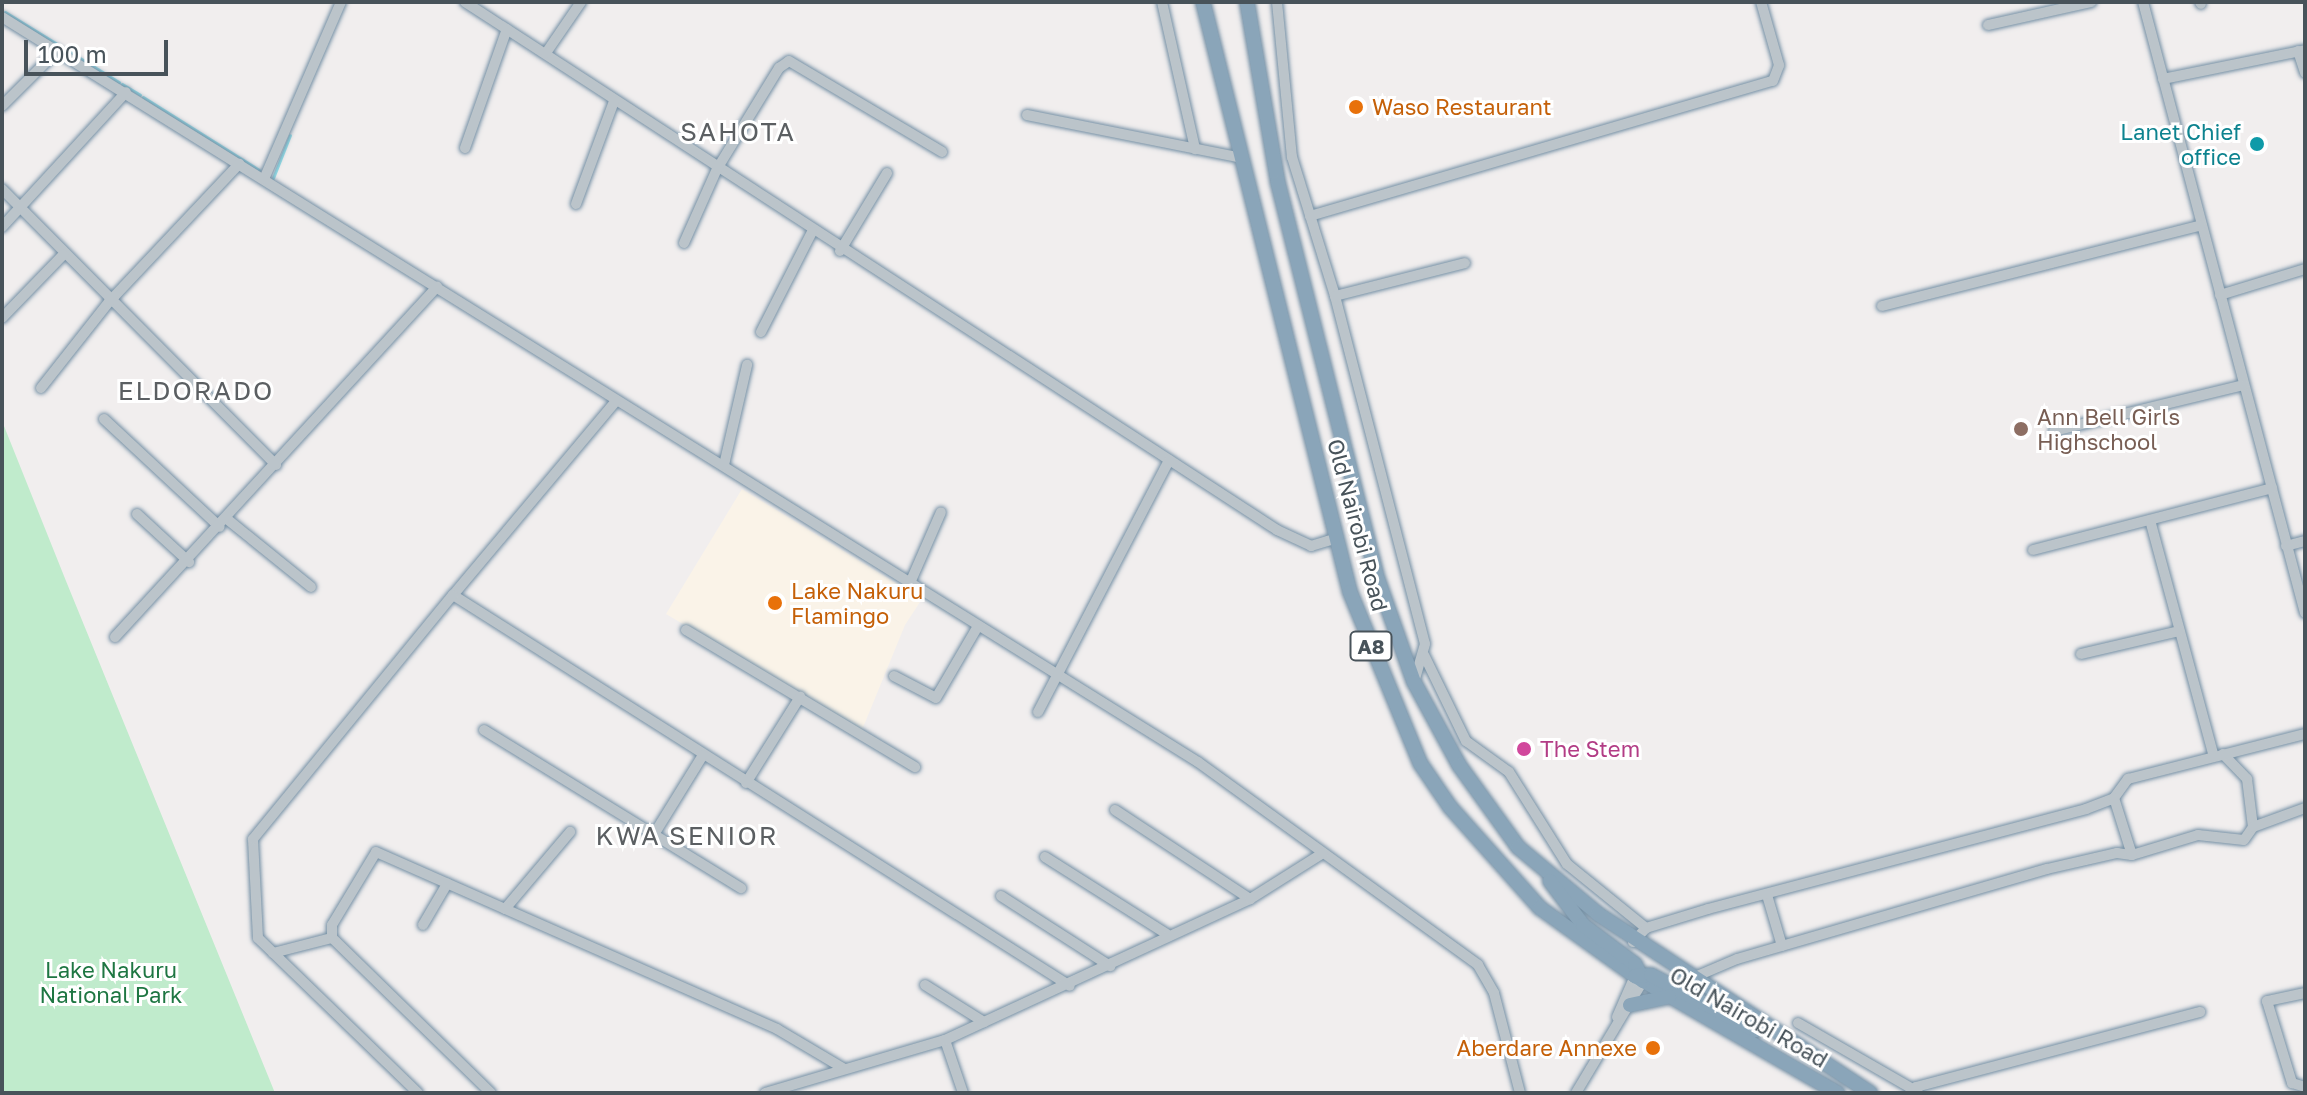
<!DOCTYPE html>
<style>
body{margin:0}
#map{position:relative;width:2307px;height:1095px;overflow:hidden;background:#f1eeee;font-family:"Golos Text",sans-serif}
div>[style]{position:absolute}
[style*='--x']{left:calc(var(--x)*1px);top:calc(var(--y)*1px);width:calc(var(--w)*1px);rotate:calc(var(--a)*1deg)}
.commercial>*{inset:0;background:#faf3e8}
.green>*{inset:0;background:#c0ebcc}
.stream>*{height:3px;margin:-1.5px;padding:0 1.5px;transform-origin:1.5px;border-radius:1.5px;background:#90dbe5}
.roads{filter:drop-shadow(0 0 2px #7590a5) drop-shadow(0 0 2px #7590a5)}
.minor>*{height:10px;margin:-5px;padding:0 5px;transform-origin:5px;border-radius:5px;background:#bbc4ca}
.highway>*{height:14px;margin:-7px;padding:0 7px;transform-origin:7px;border-radius:7px;background:#8aa5b9}
.dots>*{width:22px;height:22px;translate:-50% -50%;box-sizing:border-box;border:4px solid #fff;border-radius:50%}
span{translate:-50% -50%;white-space:nowrap;text-align:center;line-height:1.15;-webkit-text-stroke:6px #fff;paint-order:stroke}
.shield-label span{padding:2px 6px;background:#fff;border:2px solid;border-radius:6px;-webkit-text-stroke-width:0}
.shield-label{font-size:20px;color:#48535a;font-weight:700}
.food-label{font-size:22px;color:#c56008}
.left{translate:0 -50%;text-align:left}
.right{translate:-100% -50%;text-align:right}
.culture-label{font-size:22px;color:#0d838f}
.education-label{font-size:22px;color:#785e54}
.street-label{font-size:22px;color:#48535a}
.hotel-label{font-size:22px;color:#b23c85}
.park-label{font-size:22px;color:#1e7642}
.quarter-label{font-size:26px;color:#5b5f62;letter-spacing:2px}
.frame{position:absolute;inset:0;border:4px solid #48535a;pointer-events:none}
.scale{position:absolute;left:24px;top:40px;width:144px;height:36px;box-sizing:border-box;border:4px solid #48535a;border-top:0;padding-left:10px;font-size:24px;line-height:28px;white-space:nowrap;color:#48535a;-webkit-text-stroke:6px #fff;paint-order:stroke}
</style>
<div id="map">
<div class="commercial">
<div style="clip-path:polygon(742px 489px,922px 599px,905px 625px,862px 730px,666px 614px)"></div>
</div>
<div class="green">
<div style="clip-path:polygon(2px 421px,66px 581px,275px 1093px,2px 1093px)"></div>
</div>
<div class="stream">
<div style="--x:5;--y:12;--w:134;--a:31.6"></div>
<div style="--x:122;--y:84;--w:21;--a:31"></div>
<div style="--x:143;--y:97;--w:137;--a:32.2"></div>
<div style="--x:273;--y:178;--w:46;--a:-68.4"></div>
</div>
<div class="roads">
<div class="minor">
<div style="--x:465;--y:2;--w:969;--a:33.03"></div>
<div style="--x:1277;--y:530;--w:38;--a:25"></div>
<div style="--x:1311;--y:546;--w:27;--a:-17"></div>
<div style="--x:1162;--y:2;--w:151;--a:77.3"></div>
<div style="--x:1277;--y:2;--w:156;--a:84.5"></div>
<div style="--x:1292;--y:157;--w:145;--a:72.8"></div>
<div style="--x:1335;--y:296;--w:359;--a:75.5"></div>
<div style="--x:1425;--y:644;--w:40;--a:106"></div>
<div style="--x:2143;--y:2;--w:632;--a:75.15"></div>
<div style="--x:2200;--y:2;--w:2;--a:63"></div>
<div style="--x:2;--y:17;--w:1409;--a:31.92"></div>
<div style="--x:1198;--y:762;--w:346;--a:35.9"></div>
<div style="--x:1478;--y:965;--w:32;--a:60"></div>
<div style="--x:1494;--y:993;--w:103;--a:75.4"></div>
<div style="--x:1988;--y:25;--w:106;--a:-12.6"></div>
<div style="--x:2298;--y:51;--w:23;--a:72"></div>
<div style="--x:546;--y:53;--w:62;--a:-55.5"></div>
<div style="--x:2163;--y:79;--w:145;--a:-11.5"></div>
<div style="--x:2;--y:106;--w:78;--a:-45"></div>
<div style="--x:1027;--y:115;--w:215;--a:11.3"></div>
<div style="--x:465;--y:148;--w:126;--a:-70.6"></div>
<div style="--x:264;--y:179;--w:193;--a:-66.5"></div>
<div style="--x:2;--y:189;--w:389;--a:45.2"></div>
<div style="--x:576;--y:204;--w:110;--a:-69.7"></div>
<div style="--x:1310;--y:216;--w:482;--a:-16.3"></div>
<div style="--x:1773;--y:81;--w:17;--a:-69"></div>
<div style="--x:1779;--y:65;--w:66;--a:-105.9"></div>
<div style="--x:2;--y:227;--w:183;--a:-47.4"></div>
<div style="--x:684;--y:243;--w:81;--a:-66"></div>
<div style="--x:717;--y:169;--w:119;--a:-58.5"></div>
<div style="--x:779;--y:68;--w:12;--a:-35"></div>
<div style="--x:789;--y:61;--w:178;--a:30.7"></div>
<div style="--x:840;--y:251;--w:91;--a:-58.9"></div>
<div style="--x:2220;--y:295;--w:89;--a:-17"></div>
<div style="--x:1335;--y:296;--w:134;--a:-14.2"></div>
<div style="--x:1882;--y:306;--w:329;--a:-14.2"></div>
<div style="--x:2;--y:318;--w:88;--a:-45.9"></div>
<div style="--x:761;--y:332;--w:112;--a:-63"></div>
<div style="--x:41;--y:388;--w:110;--a:-51.7"></div>
<div style="--x:109;--y:302;--w:190;--a:-46.7"></div>
<div style="--x:616;--y:401;--w:253;--a:130"></div>
<div style="--x:453;--y:595;--w:730;--a:32.36"></div>
<div style="--x:104;--y:419;--w:158;--a:43"></div>
<div style="--x:2054;--y:431;--w:195;--a:-13.6"></div>
<div style="--x:724;--y:465;--w:103;--a:-77"></div>
<div style="--x:137;--y:514;--w:71;--a:42.7"></div>
<div style="--x:227;--y:519;--w:108;--a:39"></div>
<div style="--x:2150;--y:520;--w:245;--a:74.9"></div>
<div style="--x:2286;--y:546;--w:20;--a:-15"></div>
<div style="--x:2033;--y:550;--w:247;--a:-14.5"></div>
<div style="--x:910;--y:583;--w:77;--a:-66.4"></div>
<div style="--x:686;--y:630;--w:267;--a:30.9"></div>
<div style="--x:115;--y:637;--w:476;--a:-47.4"></div>
<div style="--x:2081;--y:654;--w:101;--a:-13.2"></div>
<div style="--x:1424;--y:655;--w:96;--a:64"></div>
<div style="--x:1466;--y:741;--w:53;--a:35.8"></div>
<div style="--x:1509;--y:772;--w:109;--a:57.8"></div>
<div style="--x:1567;--y:864;--w:102;--a:39"></div>
<div style="--x:894;--y:676;--w:47;--a:27.6"></div>
<div style="--x:936;--y:698;--w:83;--a:-59.7"></div>
<div style="--x:1038;--y:712;--w:284;--a:-62.5"></div>
<div style="--x:484;--y:730;--w:302;--a:31.6"></div>
<div style="--x:2223;--y:754;--w:35;--a:46"></div>
<div style="--x:2247;--y:779;--w:48;--a:82.9"></div>
<div style="--x:746;--y:783;--w:102;--a:-57.9"></div>
<div style="--x:1115;--y:810;--w:162;--a:33.4"></div>
<div style="--x:653;--y:836;--w:95;--a:-58.3"></div>
<div style="--x:2132;--y:855;--w:69;--a:-16.9"></div>
<div style="--x:2198;--y:835;--w:46;--a:6.2"></div>
<div style="--x:2244;--y:840;--w:16;--a:-55"></div>
<div style="--x:2253;--y:827;--w:55;--a:-20.1"></div>
<div style="--x:1045;--y:857;--w:144;--a:32.3"></div>
<div style="--x:1767;--y:895;--w:53;--a:73.6"></div>
<div style="--x:1001;--y:896;--w:130;--a:32.7"></div>
<div style="--x:505;--y:909;--w:101;--a:-49.8"></div>
<div style="--x:423;--y:925;--w:48;--a:-59.7"></div>
<div style="--x:1633;--y:942;--w:19;--a:-47"></div>
<div style="--x:1646;--y:928;--w:65;--a:-17"></div>
<div style="--x:1708;--y:909;--w:391;--a:-14.8"></div>
<div style="--x:2086;--y:809;--w:30;--a:-21"></div>
<div style="--x:2114;--y:798;--w:24;--a:-54"></div>
<div style="--x:2128;--y:779;--w:183;--a:-14.3"></div>
<div style="--x:273;--y:953;--w:61;--a:-14.3"></div>
<div style="--x:1690;--y:979;--w:51;--a:-23.1"></div>
<div style="--x:1737;--y:959;--w:323;--a:-16.2"></div>
<div style="--x:2047;--y:869;--w:72;--a:-12.9"></div>
<div style="--x:2117;--y:853;--w:15;--a:8"></div>
<div style="--x:2132;--y:855;--w:60;--a:-107.5"></div>
<div style="--x:925;--y:985;--w:70;--a:32.1"></div>
<div style="--x:2305;--y:993;--w:39;--a:168"></div>
<div style="--x:2267;--y:1001;--w:86;--a:73"></div>
<div style="--x:2292;--y:1083;--w:14;--a:17"></div>
<div style="--x:1617;--y:1017;--w:45;--a:-66.3"></div>
<div style="--x:1798;--y:1023;--w:138;--a:29.9"></div>
<div style="--x:945;--y:1040;--w:56;--a:71.2"></div>
<div style="--x:418;--y:1093;--w:223;--a:-135.9"></div>
<div style="--x:258;--y:938;--w:99;--a:-92.9"></div>
<div style="--x:253;--y:839;--w:315;--a:-50.7"></div>
<div style="--x:491;--y:1093;--w:222;--a:-135.7"></div>
<div style="--x:332;--y:938;--w:13;--a:-90"></div>
<div style="--x:332;--y:925;--w:85;--a:-58.9"></div>
<div style="--x:376;--y:852;--w:438;--a:23.8"></div>
<div style="--x:777;--y:1029;--w:77;--a:30.6"></div>
<div style="--x:765;--y:1093;--w:188;--a:-16.4"></div>
<div style="--x:945;--y:1040;--w:336;--a:-24.8"></div>
<div style="--x:1250;--y:899;--w:86;--a:-32.2"></div>
<div style="--x:1576;--y:1093;--w:131;--a:-59.1"></div>
<div style="--x:1910;--y:1093;--w:8;--a:-45"></div>
<div style="--x:1916;--y:1087;--w:294;--a:-14.8"></div>
</div>
<div class="highway">
<div style="--x:1203;--y:2;--w:608;--a:76.01"></div>
<div style="--x:1350;--y:592;--w:185;--a:67.7"></div>
<div style="--x:1420;--y:763;--w:53;--a:55.7"></div>
<div style="--x:1450;--y:807;--w:135;--a:48.3"></div>
<div style="--x:1540;--y:908;--w:117;--a:35.6"></div>
<div style="--x:1635;--y:976;--w:234;--a:30"></div>
<div style="--x:1247;--y:2;--w:184;--a:80.3"></div>
<div style="--x:1278;--y:183;--w:409;--a:75.9"></div>
<div style="--x:1378;--y:580;--w:108;--a:70.6"></div>
<div style="--x:1414;--y:682;--w:94;--a:61.5"></div>
<div style="--x:1459;--y:765;--w:101;--a:54.3"></div>
<div style="--x:1518;--y:847;--w:104;--a:39.9"></div>
<div style="--x:1598;--y:914;--w:326;--a:33.3"></div>
<div style="--x:1550;--y:881;--w:55;--a:53.1"></div>
<div style="--x:1583;--y:925;--w:65;--a:36.9"></div>
<div style="--x:1635;--y:964;--w:19;--a:65"></div>
<div style="--x:1635;--y:976;--w:16;--a:-4"></div>
<div style="--x:1651;--y:975;--w:118;--a:27.9"></div>
<div style="--x:1630;--y:1005;--w:40;--a:-12"></div>
</div>
</div>
<div class="dots">
<div style="left:1356px;top:107px;background:#e8710a"></div>
<div style="left:2257px;top:144px;background:#0f9aa8"></div>
<div style="left:2021px;top:429px;background:#8d6e63"></div>
<div style="left:775px;top:603px;background:#e8710a"></div>
<div style="left:1524px;top:749px;background:#d1479c"></div>
<div style="left:1653px;top:1048px;background:#e8710a"></div>
</div>
<div class="shield-label">
<span style="left:1371px;top:646px">A8</span>
</div>
<div class="food-label">
<span class="left" style="left:1372px;top:107px">Waso Restaurant</span>
<span class="left" style="left:791px;top:603px">Lake Nakuru<br>Flamingo</span>
<span class="right" style="left:1637px;top:1048px">Aberdare Annexe</span>
</div>
<div class="culture-label">
<span class="right" style="left:2241px;top:144px">Lanet Chief<br>office</span>
</div>
<div class="education-label">
<span class="left" style="left:2037px;top:429px">Ann Bell Girls<br>Highschool</span>
</div>
<div class="street-label">
<span style="left:1358px;top:525px;rotate:75deg">Old Nairobi Road</span>
<span style="left:1749px;top:1017px;rotate:30deg">Old Nairobi Road</span>
</div>
<div class="hotel-label">
<span class="left" style="left:1540px;top:749px">The Stem</span>
</div>
<div class="park-label">
<span style="left:111px;top:982px">Lake Nakuru<br>National Park</span>
</div>
<div class="quarter-label">
<span style="left:738px;top:132px">SAHOTA</span>
<span style="left:196px;top:391px">ELDORADO</span>
<span style="left:687px;top:836px">KWA SENIOR</span>
</div>
<div class="frame"></div>
<div class="scale">100 m</div>
</div>
